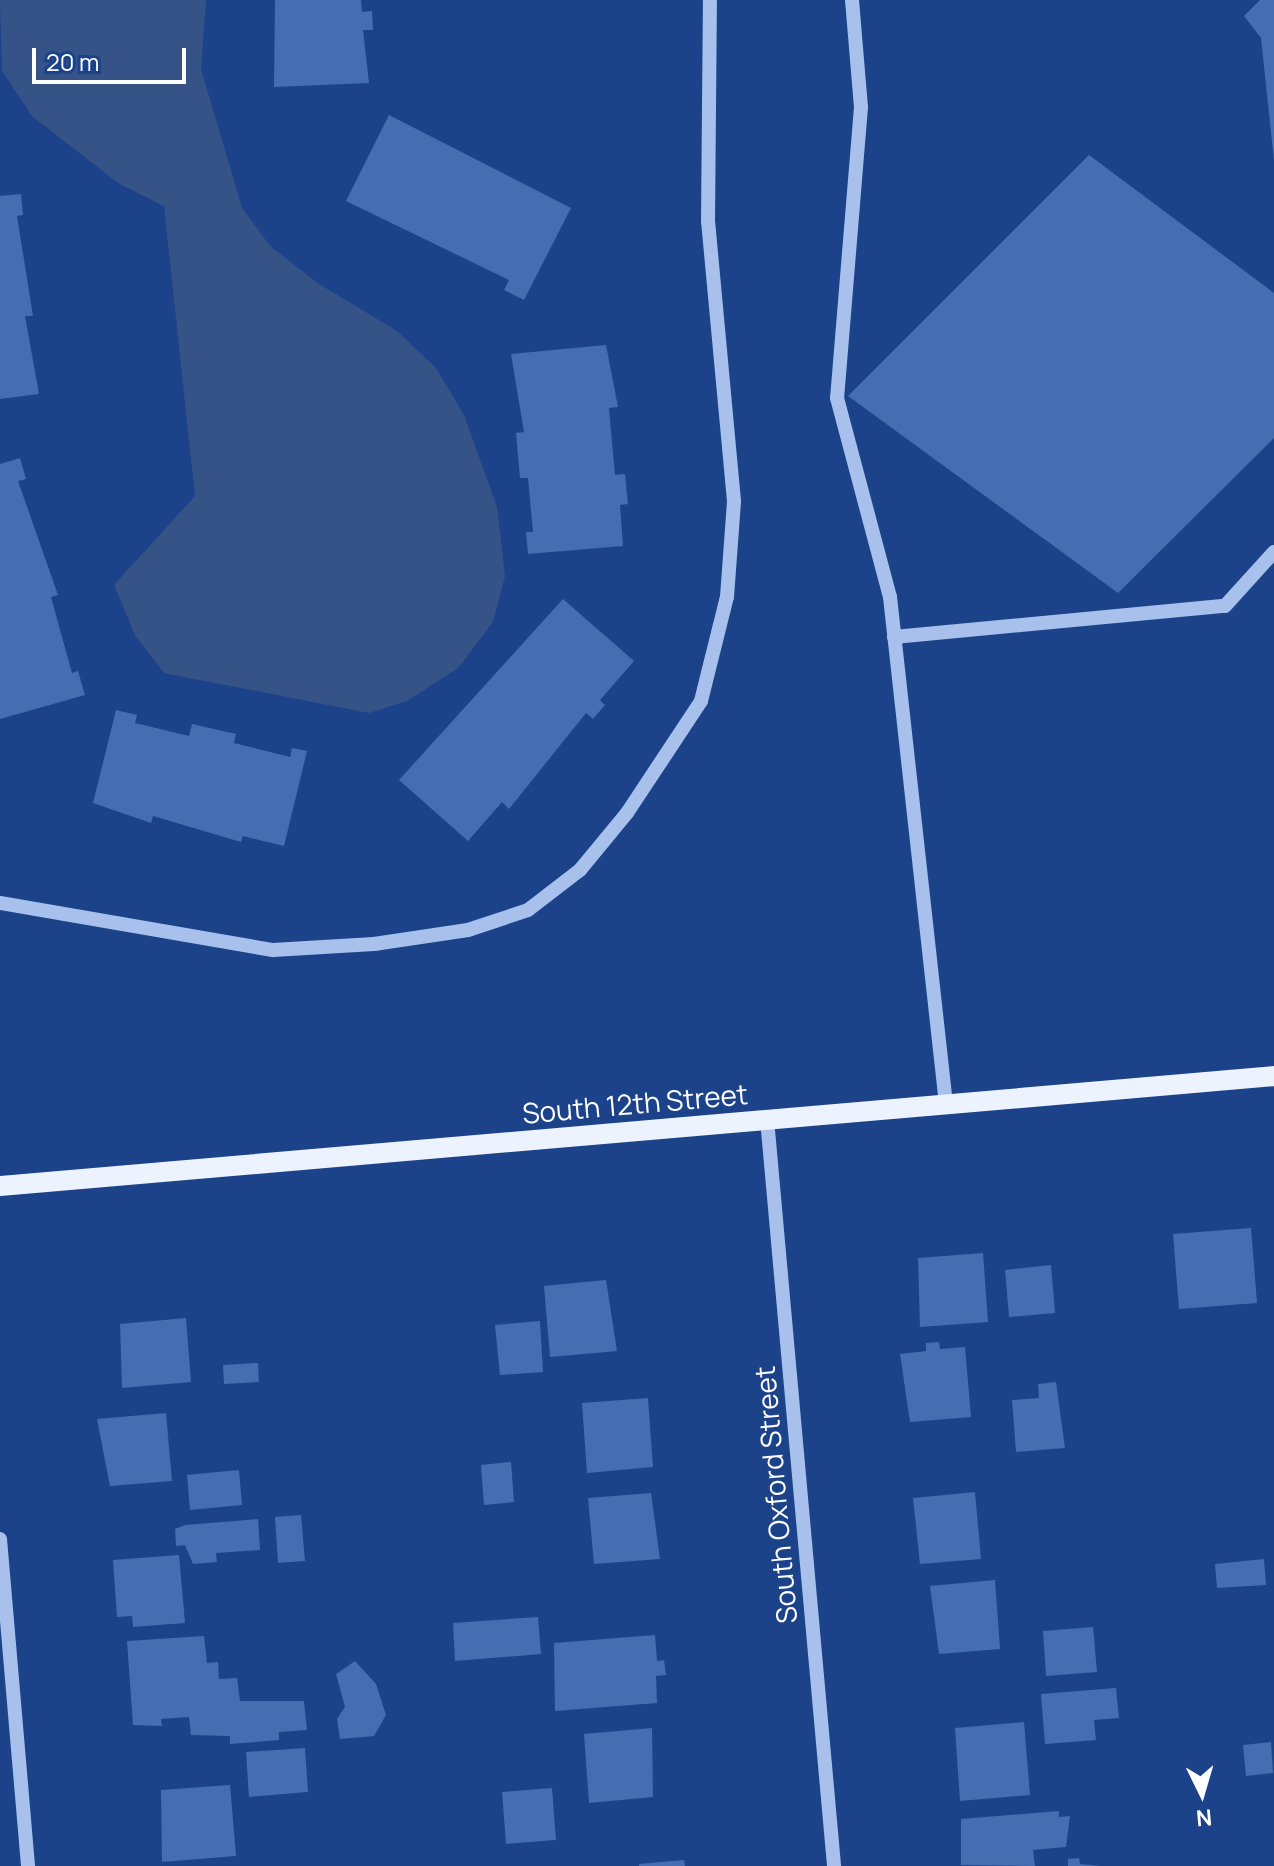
<!DOCTYPE html>
<style>
body{margin:0}
#map{position:relative;width:1274px;height:1866px;overflow:hidden;background:#1c438a;font-family:Manrope,sans-serif}
div>[style]{position:absolute}
[style*='--x']{left:calc(var(--x)*1px);top:calc(var(--y)*1px);width:calc(var(--w)*1px);rotate:calc(var(--a)*1deg)}
.water>*{inset:0;background:#365388}
.building>*{inset:0;background:#446db2}
.minor>*{height:14px;margin:-7px;padding:0 7px;transform-origin:7px;border-radius:7px;background:#a7c1ec}
.major>*{height:20px;margin:-10px;padding:0 10px;transform-origin:10px;border-radius:10px;background:#edf2ff}
span{translate:-50% -50%;white-space:nowrap;text-align:center;line-height:1.15;-webkit-text-stroke:8px #1c438a;paint-order:stroke}
.street-label{font-size:28px;color:#fff}
.north{position:absolute;left:1162px;top:1754px;width:80px;height:80px;-webkit-text-stroke:6px #1c438a;paint-order:stroke;rotate:175deg;font-size:22px;font-weight:700;line-height:32px;text-align:center;color:#fff}
.north::after{content:'';display:block;margin:auto;width:28px;height:36px;background:#fff;clip-path:polygon(50% 0,100% 100%,50% 72%,0 100%)}
.scale{position:absolute;left:32px;top:48px;width:154px;height:36px;box-sizing:border-box;border:4px solid #fff;border-top:0;padding-left:10px;font-size:24px;line-height:28px;white-space:nowrap;color:#fff;-webkit-text-stroke:6px #1c438a;paint-order:stroke}
</style>
<div id="map">
<div class="water">
<div style="clip-path:polygon(0 0,206px 0,201px 69px,242px 208px,270px 246px,319px 284px,397px 331px,436px 368px,464px 415px,497px 507px,505px 576px,493px 622px,458px 668px,407px 701px,369px 713px,164px 673px,135px 635px,114px 585px,195px 496px,164px 206px,118px 183px,32px 116px,2px 71px)"></div>
</div>
<div class="building">
<div style="clip-path:polygon(275px 0,361px 0,362px 12px,372px 11px,373px 30px,363px 30px,369px 83px,274px 87px)"></div>
<div style="clip-path:polygon(1260px 0,1274px 0,1274px 161px,1261px 38px,1244px 16px)"></div>
<div style="clip-path:polygon(389px 115px,571px 208px,524px 300px,504px 290px,509px 280px,346px 201px)"></div>
<div style="clip-path:polygon(1089px 155px,1274px 293px,1274px 438px,1118px 593px,848px 396px)"></div>
<div style="clip-path:polygon(21px 194px,23px 215px,17px 216px,33px 316px,25px 316px,39px 394px,0 399px,0 196px)"></div>
<div style="clip-path:polygon(606px 345px,618px 407px,609px 408px,615px 475px,625px 474px,628px 504px,620px 505px,623px 546px,528px 554px,526px 532px,533px 532px,528px 478px,520px 478px,516px 433px,524px 432px,511px 354px)"></div>
<div style="clip-path:polygon(20px 458px,26px 479px,18px 481px,58px 595px,51px 597px,72px 673px,78px 671px,85px 695px,0 719px,0 464px)"></div>
<div style="clip-path:polygon(563px 599px,634px 661px,600px 700px,605px 705px,593px 719px,586px 713px,509px 809px,502px 802px,468px 841px,399px 780px)"></div>
<div style="clip-path:polygon(116px 710px,137px 715px,135px 723px,189px 736px,192px 724px,236px 734px,234px 743px,290px 757px,292px 748px,307px 751px,284px 846px,243px 836px,241px 842px,153px 816px,151px 823px,93px 803px)"></div>
<div style="clip-path:polygon(1251px 1228px,1257px 1303px,1179px 1309px,1173px 1234px)"></div>
<div style="clip-path:polygon(983px 1253px,988px 1322px,920px 1327px,918px 1258px)"></div>
<div style="clip-path:polygon(1051px 1265px,1055px 1313px,1009px 1317px,1005px 1270px)"></div>
<div style="clip-path:polygon(606px 1280px,617px 1351px,550px 1357px,544px 1286px)"></div>
<div style="clip-path:polygon(186px 1318px,191px 1382px,122px 1388px,120px 1324px)"></div>
<div style="clip-path:polygon(540px 1321px,543px 1372px,500px 1375px,495px 1325px)"></div>
<div style="clip-path:polygon(939px 1342px,940px 1349px,965px 1347px,971px 1417px,910px 1422px,900px 1354px,926px 1351px,926px 1343px)"></div>
<div style="clip-path:polygon(258px 1363px,259px 1382px,224px 1384px,223px 1365px)"></div>
<div style="clip-path:polygon(1056px 1382px,1065px 1448px,1016px 1452px,1012px 1400px,1039px 1398px,1038px 1384px)"></div>
<div style="clip-path:polygon(648px 1398px,653px 1467px,587px 1473px,582px 1403px)"></div>
<div style="clip-path:polygon(166px 1413px,172px 1481px,110px 1486px,97px 1419px)"></div>
<div style="clip-path:polygon(511px 1462px,514px 1502px,484px 1505px,481px 1465px)"></div>
<div style="clip-path:polygon(239px 1470px,242px 1505px,190px 1510px,187px 1475px)"></div>
<div style="clip-path:polygon(975px 1492px,981px 1559px,920px 1564px,913px 1498px)"></div>
<div style="clip-path:polygon(651px 1493px,660px 1559px,594px 1564px,588px 1498px)"></div>
<div style="clip-path:polygon(301px 1515px,305px 1561px,278px 1563px,275px 1517px)"></div>
<div style="clip-path:polygon(258px 1519px,260px 1550px,216px 1553px,217px 1562px,193px 1564px,185px 1545px,176px 1546px,175px 1529px,185px 1525px)"></div>
<div style="clip-path:polygon(179px 1555px,185px 1623px,133px 1627px,132px 1616px,117px 1617px,113px 1560px)"></div>
<div style="clip-path:polygon(1264px 1559px,1266px 1585px,1217px 1588px,1215px 1564px)"></div>
<div style="clip-path:polygon(995px 1580px,1000px 1649px,939px 1654px,930px 1586px)"></div>
<div style="clip-path:polygon(538px 1617px,541px 1654px,455px 1661px,453px 1623px)"></div>
<div style="clip-path:polygon(1093px 1627px,1097px 1672px,1046px 1676px,1043px 1631px)"></div>
<div style="clip-path:polygon(655px 1635px,657px 1661px,664px 1660px,666px 1675px,656px 1676px,657px 1703px,555px 1711px,554px 1643px)"></div>
<div style="clip-path:polygon(204px 1636px,207px 1663px,218px 1662px,219px 1679px,237px 1678px,240px 1701px,304px 1701px,307px 1730px,279px 1732px,279px 1740px,230px 1744px,230px 1736px,191px 1735px,189px 1717px,161px 1719px,162px 1726px,133px 1725px,127px 1641px)"></div>
<div style="clip-path:polygon(355px 1661px,376px 1684px,386px 1715px,374px 1736px,340px 1739px,337px 1719px,345px 1707px,336px 1674px)"></div>
<div style="clip-path:polygon(1116px 1688px,1119px 1718px,1094px 1720px,1096px 1740px,1045px 1744px,1041px 1694px)"></div>
<div style="clip-path:polygon(1024px 1722px,1030px 1795px,960px 1801px,955px 1728px)"></div>
<div style="clip-path:polygon(652px 1728px,653px 1797px,589px 1803px,584px 1734px)"></div>
<div style="clip-path:polygon(1271px 1742px,1273px 1773px,1246px 1776px,1243px 1745px)"></div>
<div style="clip-path:polygon(305px 1748px,308px 1792px,249px 1797px,246px 1752px)"></div>
<div style="clip-path:polygon(230px 1785px,236px 1856px,162px 1862px,161px 1790px)"></div>
<div style="clip-path:polygon(552px 1788px,556px 1840px,506px 1844px,502px 1792px)"></div>
<div style="clip-path:polygon(1059px 1811px,1059px 1817px,1070px 1816px,1066px 1847px,1033px 1850px,1035px 1866px,961px 1865px,961px 1819px)"></div>
<div style="clip-path:polygon(1079px 1858px,1080px 1864px,1101px 1866px,1068px 1866px,1068px 1859px)"></div>
<div style="clip-path:polygon(684px 1860px,685px 1866px,639px 1866px,639px 1864px)"></div>
</div>
<div class="minor">
<div style="--x:852;--y:0;--w:107;--a:85.2"></div>
<div style="--x:861;--y:107;--w:292;--a:94.7"></div>
<div style="--x:837;--y:398;--w:206;--a:75.1"></div>
<div style="--x:890;--y:597;--w:510;--a:83.7"></div>
<div style="--x:894;--y:637;--w:332;--a:-5.4"></div>
<div style="--x:1225;--y:606;--w:73;--a:-47.8"></div>
<div style="--x:0;--y:903;--w:277;--a:9.8"></div>
<div style="--x:273;--y:950;--w:101;--a:-3.4"></div>
<div style="--x:374;--y:944;--w:95;--a:-8.5"></div>
<div style="--x:468;--y:930;--w:63;--a:-18.4"></div>
<div style="--x:528;--y:910;--w:66;--a:-37.6"></div>
<div style="--x:580;--y:870;--w:74;--a:-50.5"></div>
<div style="--x:627;--y:813;--w:134;--a:-56.5"></div>
<div style="--x:701;--y:701;--w:107;--a:-76"></div>
<div style="--x:727;--y:597;--w:96;--a:-85.8"></div>
<div style="--x:734;--y:501;--w:280;--a:-95.3"></div>
<div style="--x:708;--y:222;--w:222;--a:-89.5"></div>
<div style="--x:767;--y:1119;--w:750;--a:84.87"></div>
<div style="--x:0;--y:1539;--w:328;--a:85.1"></div>
</div>
<div class="major">
<div style="--x:0;--y:1186;--w:1279;--a:-4.93"></div>
</div>
<div class="street-label">
<span style="left:635px;top:1103px;rotate:-5deg">South 12th Street</span>
<span style="left:775px;top:1495px;rotate:-95deg">South Oxford Street</span>
</div>
<div class="north">N</div>
<div class="scale">20 m</div>
</div>
